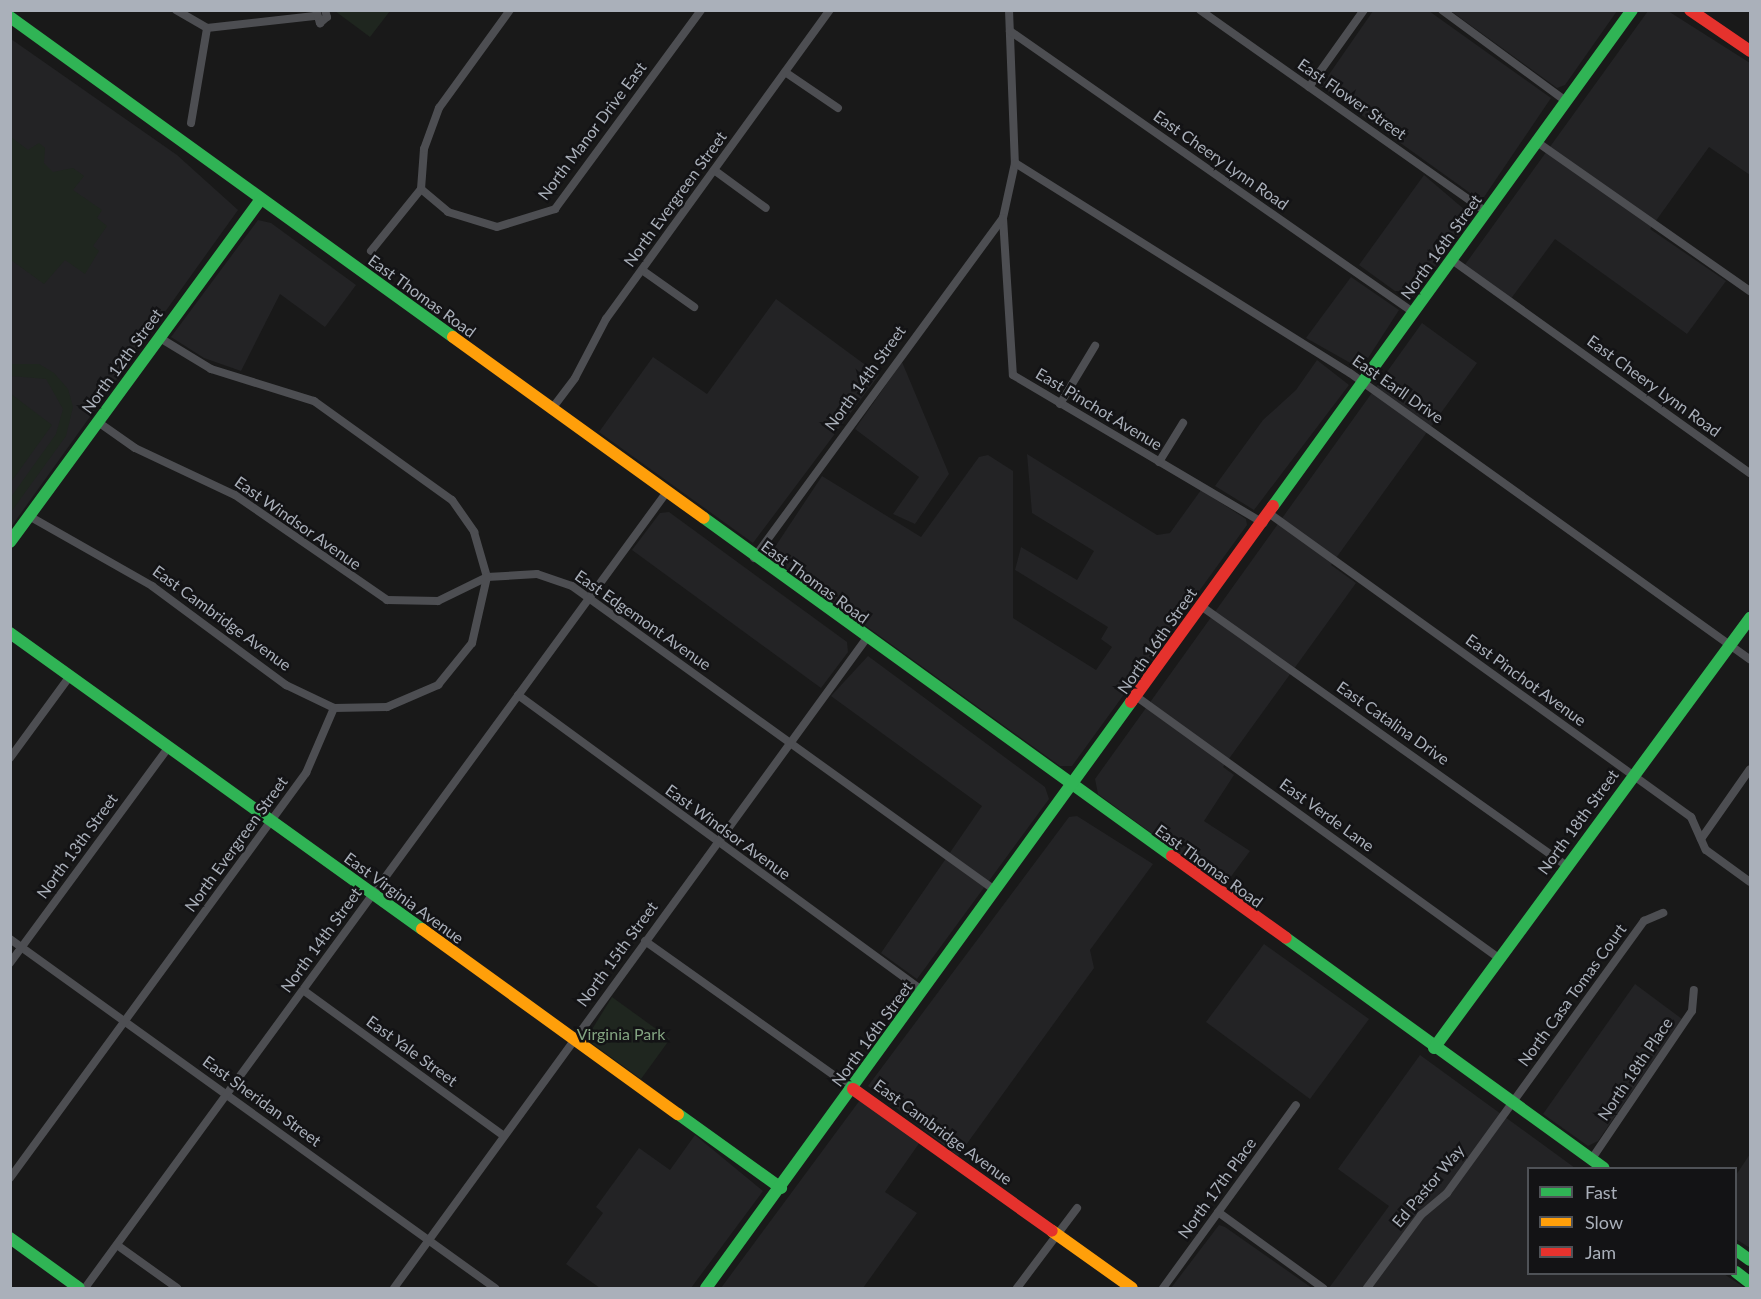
<!DOCTYPE html>
<style>
body{margin:0}
#map{position:relative;width:1761px;height:1299px;overflow:hidden;background:#191919;font-family:Lato,sans-serif}
div>[style]{position:absolute}
[style*='--x']{left:calc(var(--x)*1px);top:calc(var(--y)*1px);width:calc(var(--w)*1px);rotate:calc(var(--a)*1deg)}
.built>*{inset:0;background:#232325}
.green>*{inset:0;background:#1f261f}
.street>*{height:8px;margin:-4px;padding:0 4px;transform-origin:4px;border-radius:4px;background:#4d4e52}
.fast>*{height:12px;margin:-6px;padding:0 6px;transform-origin:6px;border-radius:6px;background:#30b455}
.slow>*{height:12px;margin:-6px;padding:0 6px;transform-origin:6px;border-radius:6px;background:#ff9f0a}
.jam>*{height:12px;margin:-6px;padding:0 6px;transform-origin:6px;border-radius:6px;background:#e5322d}
span{translate:-50% -50%;white-space:nowrap;text-align:center;line-height:1.15;-webkit-text-stroke:5px #131315;paint-order:stroke}
.street-label{font-size:16px;color:#aab0ba}
.park-label{font-size:16px;color:#83a481}
.frame{position:absolute;inset:0;border:12px solid #aab0ba;pointer-events:none}
.legend{position:absolute;left:1527px;top:1167px;width:210px;height:108px;box-sizing:border-box;background:#131315;border:2px solid #4f5257;margin:0;padding:8px 10px;list-style:none;font-size:18px;color:#aab0ba}
.legend li{display:flex;align-items:center;gap:12px;height:30px}
.legend b{width:30px;border:2px solid #4f5257}
</style>
<div id="map">
<div class="built">
<div style="clip-path:polygon(1373px 11px,1429px 11px,1551px 98px,1484px 197px,1477px 198px,1321px 86px)"></div>
<div style="clip-path:polygon(1451px 11px,1617px 11px,1565px 85px,1557px 88px)"></div>
<div style="clip-path:polygon(1648px 11px,1668px 11px,1750px 63px,1750px 175px,1709px 147px,1650px 229px,1726px 281px,1687px 334px,1555px 239px,1510px 300px,1464px 266px)"></div>
<div style="clip-path:polygon(11px 39px,177px 155px,238px 210px,11px 527px)"></div>
<div style="clip-path:polygon(1424px 175px,1472px 216px,1412px 298px,1406px 299px,1359px 265px)"></div>
<div style="clip-path:polygon(258px 220px,271px 223px,356px 285px,325px 327px,280px 294px,241px 371px,204px 358px,171px 337px)"></div>
<div style="clip-path:polygon(1351px 277px,1399px 310px,1361px 369px,1306px 338px)"></div>
<div style="clip-path:polygon(776px 299px,879px 375px,753px 543px,599px 432px,653px 357px,707px 394px)"></div>
<div style="clip-path:polygon(1422px 323px,1477px 363px,1331px 565px,1356px 583px,1223px 767px,1234px 775px,1204px 821px,1250px 851px,1224px 886px,1098px 794px,1095px 779px)"></div>
<div style="clip-path:polygon(1317px 360px,1349px 385px,1254px 510px,1215px 486px,1263px 420px,1296px 390px)"></div>
<div style="clip-path:polygon(902px 362px,949px 474px,915px 524px,893px 514px,919px 477px,855px 429px)"></div>
<div style="clip-path:polygon(1027px 454px,1157px 535px,1170px 533px,1201px 490px,1246px 519px,1247px 525px,1072px 766px,1060px 766px,769px 556px,822px 476px,921px 537px,979px 457px,988px 455px,1013px 471px,1013px 618px,1096px 670px,1112px 647px,1101px 639px,1108px 627px,1015px 570px,1021px 547px,1077px 580px,1094px 551px,1032px 513px)"></div>
<div style="clip-path:polygon(669px 512px,847px 642px,848px 652px,821px 688px,632px 550px,660px 513px)"></div>
<div style="clip-path:polygon(868px 656px,1045px 787px,1049px 799px,917px 979px,881px 953px,982px 806px,831px 696px)"></div>
<div style="clip-path:polygon(1077px 816px,1153px 864px,1090px 950px,1094px 968px,958px 1156px,868px 1086px,1069px 817px)"></div>
<div style="clip-path:polygon(1264px 944px,1369px 1019px,1310px 1099px,1206px 1022px)"></div>
<div style="clip-path:polygon(1635px 984px,1682px 1019px,1598px 1141px,1588px 1146px,1543px 1114px)"></div>
<div style="clip-path:polygon(1420px 1055px,1575px 1168px,1528px 1168px,1528px 1274px,1724px 1274px,1745px 1288px,1329px 1288px,1389px 1206px,1338px 1169px)"></div>
<div style="clip-path:polygon(860px 1100px,920px 1142px,885px 1192px,917px 1213px,863px 1288px,721px 1288px)"></div>
<div style="clip-path:polygon(695px 1135px,763px 1191px,691px 1288px,600px 1288px,566px 1264px,603px 1213px,596px 1207px,639px 1148px,670px 1170px)"></div>
<div style="clip-path:polygon(1750px 1154px,1750px 1248px,1736px 1239px,1736px 1175px)"></div>
<div style="clip-path:polygon(1219px 1225px,1225px 1227px,1312px 1288px,1171px 1288px)"></div>
</div>
<div class="green">
<div style="clip-path:polygon(335px 11px,390px 11px,370px 37px)"></div>
<div style="clip-path:polygon(11px 137px,28px 150px,39px 143px,45px 148px,44px 163px,53px 172px,73px 168px,84px 176px,73px 190px,102px 210px,97px 218px,107px 226px,93px 246px,99px 251px,85px 274px,65px 260px,44px 284px,11px 260px)"></div>
<div style="clip-path:polygon(11px 364px,39px 364px,54px 373px,68px 389px,73px 407px,66px 436px,11px 512px,11px 497px,56px 434px,63px 409px,46px 379px,11px 376px)"></div>
<div style="clip-path:polygon(11px 394px,52px 425px,11px 482px)"></div>
<div style="clip-path:polygon(612px 997px,670px 1039px,641px 1079px,586px 1039px)"></div>
</div>
<div class="street">
<div style="--x:176;--y:10;--w:36;--a:30"></div>
<div style="--x:207;--y:28;--w:108;--a:-6.4"></div>
<div style="--x:316;--y:10;--w:14;--a:73"></div>
<div style="--x:320;--y:23;--w:9;--a:-41"></div>
<div style="--x:327;--y:17;--w:7;--a:-106"></div>
<div style="--x:1009;--y:10;--w:153;--a:87.8"></div>
<div style="--x:1015;--y:163;--w:56;--a:102.3"></div>
<div style="--x:1003;--y:218;--w:157;--a:86.4"></div>
<div style="--x:1013;--y:375;--w:291;--a:30.6"></div>
<div style="--x:1200;--y:10;--w:350;--a:35.2"></div>
<div style="--x:1442;--y:10;--w:154;--a:36.3"></div>
<div style="--x:1010;--y:31;--w:493;--a:34.9"></div>
<div style="--x:785;--y:72;--w:64;--a:34.2"></div>
<div style="--x:1309;--y:87;--w:95;--a:-54.5"></div>
<div style="--x:191;--y:123;--w:96;--a:-80.4"></div>
<div style="--x:1537;--y:142;--w:260;--a:35"></div>
<div style="--x:1015;--y:163;--w:395;--a:32.1"></div>
<div style="--x:1350;--y:373;--w:492;--a:35.6"></div>
<div style="--x:714;--y:170;--w:64;--a:36.2"></div>
<div style="--x:421;--y:189;--w:35;--a:40"></div>
<div style="--x:448;--y:212;--w:51;--a:17"></div>
<div style="--x:497;--y:227;--w:61;--a:-17.2"></div>
<div style="--x:555;--y:209;--w:247;--a:-53.7"></div>
<div style="--x:421;--y:189;--w:40;--a:-85.7"></div>
<div style="--x:424;--y:149;--w:44;--a:-69.9"></div>
<div style="--x:439;--y:108;--w:121;--a:-54.1"></div>
<div style="--x:371;--y:251;--w:80;--a:-51.1"></div>
<div style="--x:1452;--y:260;--w:366;--a:35.6"></div>
<div style="--x:642;--y:270;--w:64;--a:35.4"></div>
<div style="--x:160;--y:338;--w:60;--a:31.3"></div>
<div style="--x:211;--y:369;--w:108;--a:17.3"></div>
<div style="--x:314;--y:401;--w:170;--a:35.7"></div>
<div style="--x:452;--y:500;--w:39;--a:55"></div>
<div style="--x:474;--y:532;--w:47;--a:73.9"></div>
<div style="--x:487;--y:577;--w:50;--a:-3.4"></div>
<div style="--x:537;--y:574;--w:37;--a:19"></div>
<div style="--x:572;--y:586;--w:522;--a:35.73"></div>
<div style="--x:1060;--y:404;--w:68;--a:-58.9"></div>
<div style="--x:551;--y:410;--w:40;--a:-53"></div>
<div style="--x:575;--y:378;--w:67;--a:-62.3"></div>
<div style="--x:606;--y:319;--w:382;--a:-54.1"></div>
<div style="--x:98;--y:422;--w:45;--a:35.1"></div>
<div style="--x:135;--y:448;--w:110;--a:25.2"></div>
<div style="--x:235;--y:495;--w:185;--a:34.6"></div>
<div style="--x:387;--y:600;--w:51;--a:1.1"></div>
<div style="--x:438;--y:601;--w:55;--a:-26.1"></div>
<div style="--x:1159;--y:462;--w:46;--a:-58.4"></div>
<div style="--x:1270;--y:514;--w:519;--a:35.74"></div>
<div style="--x:1691;--y:817;--w:36;--a:66"></div>
<div style="--x:1706;--y:850;--w:54;--a:36"></div>
<div style="--x:29;--y:516;--w:142;--a:29.6"></div>
<div style="--x:152;--y:586;--w:167;--a:36.5"></div>
<div style="--x:286;--y:685;--w:53;--a:25.6"></div>
<div style="--x:754;--y:558;--w:421;--a:-53.8"></div>
<div style="--x:1201;--y:606;--w:448;--a:35.4"></div>
<div style="--x:518;--y:695;--w:502;--a:36.16"></div>
<div style="--x:1137;--y:697;--w:446;--a:35.8"></div>
<div style="--x:10;--y:758;--w:102;--a:-53.8"></div>
<div style="--x:1701;--y:839;--w:85;--a:-55"></div>
<div style="--x:10;--y:939;--w:598;--a:35.74"></div>
<div style="--x:645;--y:941;--w:255;--a:35.4"></div>
<div style="--x:10;--y:963;--w:267;--a:-53.7"></div>
<div style="--x:303;--y:990;--w:248;--a:36"></div>
<div style="--x:1591;--y:1160;--w:180;--a:-55.9"></div>
<div style="--x:1692;--y:1011;--w:21;--a:-85"></div>
<div style="--x:10;--y:1178;--w:502;--a:-53.84"></div>
<div style="--x:306;--y:773;--w:71;--a:-66.7"></div>
<div style="--x:334;--y:708;--w:53;--a:-1.1"></div>
<div style="--x:387;--y:707;--w:56;--a:-23.3"></div>
<div style="--x:438;--y:685;--w:54;--a:-51"></div>
<div style="--x:472;--y:643;--w:68;--a:-77.2"></div>
<div style="--x:1218;--y:1212;--w:130;--a:35.9"></div>
<div style="--x:117;--y:1245;--w:74;--a:35.6"></div>
<div style="--x:85;--y:1288;--w:985;--a:-53.84"></div>
<div style="--x:394;--y:1288;--w:802;--a:-53.97"></div>
<div style="--x:1017;--y:1288;--w:100;--a:-53.1"></div>
<div style="--x:1163;--y:1288;--w:226;--a:-54"></div>
<div style="--x:1367;--y:1288;--w:91;--a:-53.5"></div>
<div style="--x:1421;--y:1215;--w:34;--a:-40"></div>
<div style="--x:1447;--y:1193;--w:336;--a:-54.1"></div>
<div style="--x:1644;--y:921;--w:21;--a:-23"></div>
</div>
<div class="fast">
<div style="--x:10;--y:17;--w:546;--a:35.84"></div>
<div style="--x:1273;--y:506;--w:612;--a:-54.1"></div>
<div style="--x:704;--y:518;--w:577;--a:35.84"></div>
<div style="--x:10;--y:542;--w:425;--a:-53.8"></div>
<div style="--x:10;--y:633;--w:507;--a:35.7"></div>
<div style="--x:1286;--y:938;--w:392;--a:35.9"></div>
<div style="--x:1434;--y:1048;--w:534;--a:-53.69"></div>
<div style="--x:678;--y:1114;--w:127;--a:35.7"></div>
<div style="--x:10;--y:1238;--w:85;--a:35.9"></div>
<div style="--x:1736;--y:1250;--w:17;--a:36"></div>
<div style="--x:1736;--y:1272;--w:18;--a:38"></div>
<div style="--x:706;--y:1288;--w:724;--a:-54.05"></div>
</div>
<div class="slow">
<div style="--x:453;--y:337;--w:309;--a:35.8"></div>
<div style="--x:422;--y:929;--w:316;--a:35.9"></div>
<div style="--x:1052;--y:1231;--w:98;--a:35.5"></div>
</div>
<div class="jam">
<div style="--x:1690;--y:10;--w:73;--a:34.3"></div>
<div style="--x:1131;--y:702;--w:242;--a:-54.1"></div>
<div style="--x:1172;--y:856;--w:140;--a:35.7"></div>
<div style="--x:853;--y:1089;--w:244;--a:35.5"></div>
</div>
<div class="street-label">
<span style="left:1352px;top:99px;rotate:35deg">East Flower Street</span>
<span style="left:592px;top:131px;rotate:-53deg">North Manor Drive East</span>
<span style="left:1221px;top:160px;rotate:35deg">East Cheery Lynn Road</span>
<span style="left:675px;top:199px;rotate:-54deg">North Evergreen Street</span>
<span style="left:1441px;top:247px;rotate:-54deg">North 16th Street</span>
<span style="left:422px;top:296px;rotate:36deg">East Thomas Road</span>
<span style="left:122px;top:361px;rotate:-54deg">North 12th Street</span>
<span style="left:865px;top:378px;rotate:-54deg">North 14th Street</span>
<span style="left:1654px;top:386px;rotate:36deg">East Cheery Lynn Road</span>
<span style="left:1398px;top:389px;rotate:35deg">East Earll Drive</span>
<span style="left:1099px;top:409px;rotate:31deg">East Pinchot Avenue</span>
<span style="left:298px;top:523px;rotate:35deg">East Windsor Avenue</span>
<span style="left:815px;top:582px;rotate:36deg">East Thomas Road</span>
<span style="left:222px;top:618px;rotate:36deg">East Cambridge Avenue</span>
<span style="left:643px;top:620px;rotate:35deg">East Edgemont Avenue</span>
<span style="left:1157px;top:641px;rotate:-55deg">North 16th Street</span>
<span style="left:1526px;top:680px;rotate:36deg">East Pinchot Avenue</span>
<span style="left:1393px;top:723px;rotate:35deg">East Catalina Drive</span>
<span style="left:1327px;top:815px;rotate:36deg">East Verde Lane</span>
<span style="left:1578px;top:822px;rotate:-54deg">North 18th Street</span>
<span style="left:728px;top:832px;rotate:36deg">East Windsor Avenue</span>
<span style="left:236px;top:844px;rotate:-54deg">North Evergreen Street</span>
<span style="left:77px;top:846px;rotate:-54deg">North 13th Street</span>
<span style="left:1209px;top:866px;rotate:36deg">East Thomas Road</span>
<span style="left:404px;top:898px;rotate:36deg">East Virginia Avenue</span>
<span style="left:321px;top:940px;rotate:-54deg">North 14th Street</span>
<span style="left:617px;top:954px;rotate:-54deg">North 15th Street</span>
<span style="left:1572px;top:995px;rotate:-54deg">North Casa Tomas Court</span>
<span style="left:872px;top:1034px;rotate:-54deg">North 16th Street</span>
<span style="left:412px;top:1051px;rotate:36deg">East Yale Street</span>
<span style="left:1635px;top:1069px;rotate:-56deg">North 18th Place</span>
<span style="left:262px;top:1101px;rotate:36deg">East Sheridan Street</span>
<span style="left:943px;top:1132px;rotate:36deg">East Cambridge Avenue</span>
<span style="left:1428px;top:1186px;rotate:-50deg">Ed Pastor Way</span>
<span style="left:1217px;top:1188px;rotate:-54deg">North 17th Place</span>
</div>
<div class="park-label">
<span style="left:621px;top:1034px">Virginia Park</span>
</div>
<div class="frame"></div>
<ul class="legend">
<li><b style="height:8px;background:#30b455"></b>Fast</li>
<li><b style="height:8px;background:#ff9f0a"></b>Slow</li>
<li><b style="height:8px;background:#e5322d"></b>Jam</li>
</ul>
</div>
